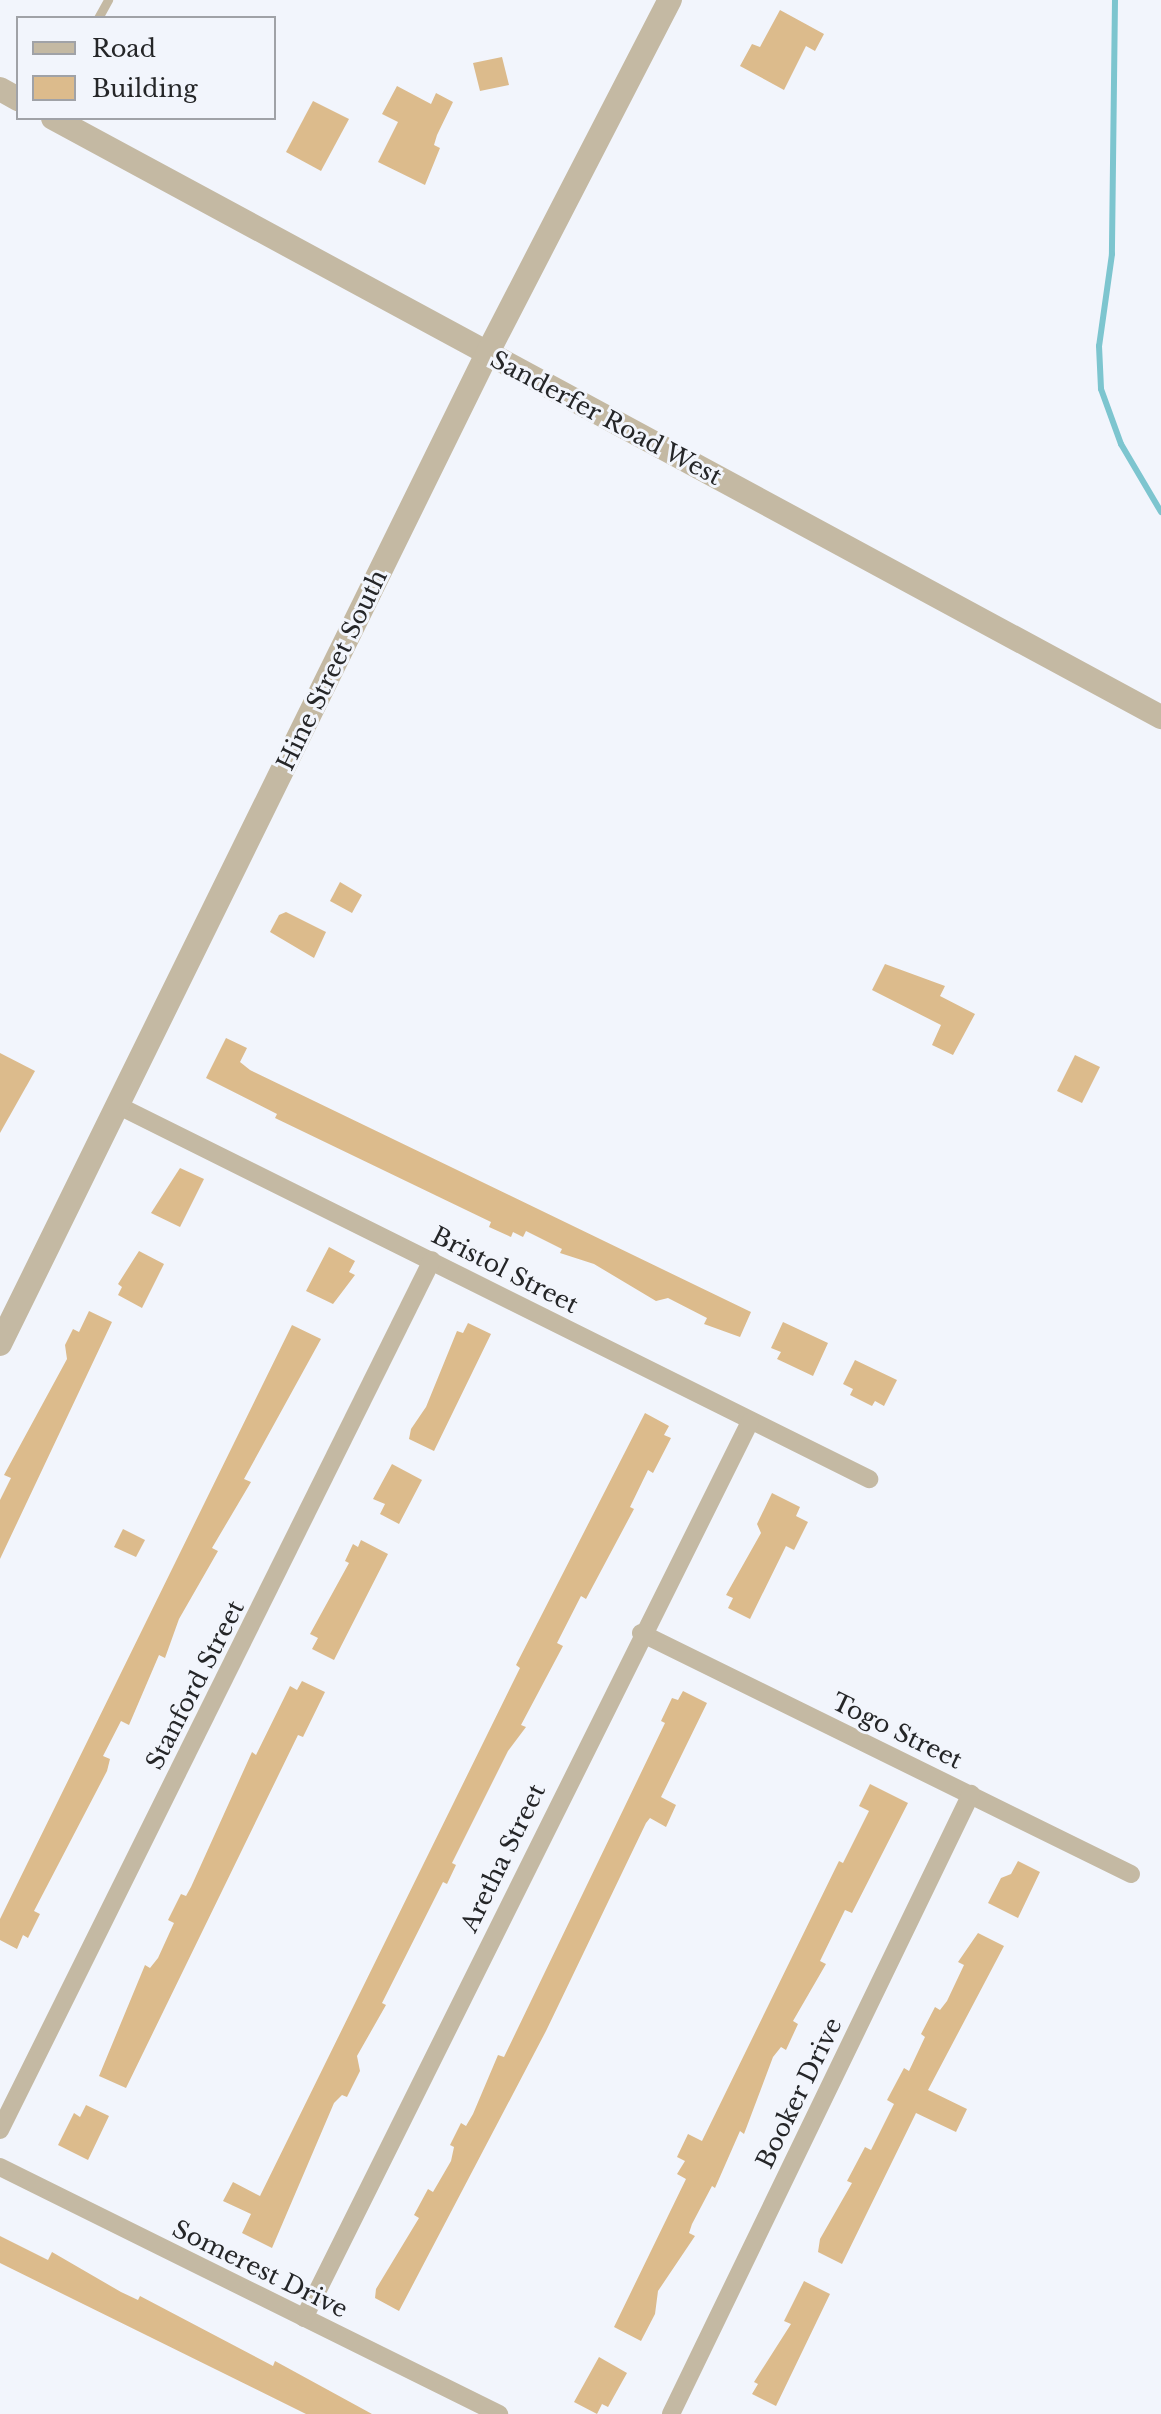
<!DOCTYPE html>
<style>
body{margin:0}
#map{position:relative;width:1161px;height:2414px;overflow:hidden;background:#f2f5fc;font-family:"Libre Baskerville",serif}
div>[style]{position:absolute}
[style*='--x']{left:calc(var(--x)*1px);top:calc(var(--y)*1px);width:calc(var(--w)*1px);rotate:calc(var(--a)*1deg)}
.stream>*{height:6px;margin:-3px;padding:0 3px;transform-origin:3px;border-radius:3px;background:#7dc5cf}
.building>*{inset:0;background:#dcbb8c}
.service>*{height:9px;margin:-4.5px;padding:0 4.5px;transform-origin:4.5px;border-radius:4.5px;background:#c4b9a3}
.minor>*{height:18px;margin:-9px;padding:0 9px;transform-origin:9px;border-radius:9px;background:#c4b9a3}
.tertiary>*{height:24px;margin:-12px;padding:0 12px;transform-origin:12px;border-radius:12px;background:#c4b9a3}
span{translate:-50% -50%;white-space:nowrap;text-align:center;line-height:1.15;-webkit-text-stroke:6px #f2f5fc;paint-order:stroke}
.street-label{font-size:24px;color:#252628}
.legend{position:absolute;left:16px;top:16px;width:260px;height:104px;box-sizing:border-box;background:#f2f5fc;border:2px solid #a0a2a7;margin:0;padding:10px 14px;list-style:none;font-size:24px;color:#252628}
.legend li{display:flex;align-items:center;gap:16px;height:40px}
.legend b{width:40px;border:2px solid #a0a2a7}
</style>
<div id="map">
<div class="stream">
<div style="--x:1115;--y:0;--w:254;--a:90.7"></div>
<div style="--x:1112;--y:254;--w:93;--a:98"></div>
<div style="--x:1099;--y:346;--w:43;--a:87.3"></div>
<div style="--x:1101;--y:389;--w:59;--a:70"></div>
<div style="--x:1121;--y:444;--w:79;--a:59.5"></div>
</div>
<div class="building">
<div style="clip-path:polygon(780px 10px,824px 34px,815px 51px,806px 46px,784px 90px,740px 66px,752px 44px,760px 47px)"></div>
<div style="clip-path:polygon(502px 57px,509px 85px,480px 91px,473px 63px)"></div>
<div style="clip-path:polygon(397px 86px,431px 104px,436px 93px,453px 102px,437px 135px,434px 145px,440px 148px,425px 185px,378px 162px,398px 122px,382px 114px)"></div>
<div style="clip-path:polygon(313px 101px,349px 119px,321px 171px,286px 152px)"></div>
<div style="clip-path:polygon(340px 882px,362px 895px,352px 913px,330px 901px)"></div>
<div style="clip-path:polygon(286px 912px,326px 932px,314px 958px,270px 932px,279px 915px)"></div>
<div style="clip-path:polygon(885px 964px,945px 986px,940px 996px,975px 1014px,953px 1055px,932px 1045px,941px 1025px,872px 990px)"></div>
<div style="clip-path:polygon(226px 1038px,247px 1048px,240px 1062px,250px 1070px,751px 1312px,740px 1337px,704px 1324px,707px 1318px,668px 1298px,656px 1301px,594px 1264px,560px 1253px,562px 1249px,526px 1231px,523px 1237px,513px 1232px,511px 1237px,489px 1227px,491px 1222px,275px 1118px,277px 1114px,206px 1078px)"></div>
<div style="clip-path:polygon(0 1053px,35px 1071px,0 1133px)"></div>
<div style="clip-path:polygon(1075px 1055px,1100px 1067px,1082px 1103px,1057px 1091px)"></div>
<div style="clip-path:polygon(180px 1168px,204px 1179px,180px 1227px,151px 1213px)"></div>
<div style="clip-path:polygon(329px 1247px,355px 1261px,349px 1272px,355px 1275px,333px 1304px,306px 1291px)"></div>
<div style="clip-path:polygon(139px 1251px,164px 1264px,142px 1308px,118px 1295px,122px 1287px,118px 1284px)"></div>
<div style="clip-path:polygon(89px 1311px,112px 1322px,0 1559px,0 1500px,11px 1478px,4px 1475px,67px 1359px,65px 1345px,73px 1329px,79px 1332px)"></div>
<div style="clip-path:polygon(783px 1322px,828px 1343px,813px 1376px,777px 1359px,781px 1352px,771px 1348px)"></div>
<div style="clip-path:polygon(468px 1323px,491px 1334px,434px 1451px,409px 1439px,411px 1429px,426px 1407px,457px 1331px,463px 1333px)"></div>
<div style="clip-path:polygon(292px 1325px,321px 1339px,244px 1479px,251px 1482px,212px 1548px,218px 1551px,179px 1619px,165px 1658px,159px 1655px,129px 1725px,121px 1721px,103px 1756px,110px 1759px,107px 1771px,34px 1911px,40px 1914px,28px 1938px,23px 1935px,17px 1949px,0 1940px,0 1919px)"></div>
<div style="clip-path:polygon(855px 1360px,897px 1380px,884px 1406px,875px 1401px,872px 1406px,850px 1395px,853px 1389px,843px 1384px)"></div>
<div style="clip-path:polygon(645px 1413px,669px 1426px,664px 1435px,671px 1438px,653px 1473px,648px 1470px,630px 1507px,634px 1509px,586px 1599px,581px 1596px,557px 1643px,563px 1646px,521px 1725px,526px 1727px,508px 1751px,452px 1863px,456px 1865px,447px 1884px,443px 1882px,382px 2003px,386px 2005px,357px 2056px,360px 2071px,347px 2097px,342px 2095px,334px 2103px,272px 2248px,242px 2233px,251px 2214px,223px 2201px,233px 2182px,260px 2196px,520px 1668px,516px 1665px)"></div>
<div style="clip-path:polygon(392px 1464px,422px 1480px,399px 1524px,380px 1514px,385px 1504px,373px 1499px)"></div>
<div style="clip-path:polygon(772px 1493px,800px 1507px,796px 1516px,808px 1522px,794px 1550px,786px 1546px,750px 1619px,728px 1608px,733px 1598px,726px 1595px,761px 1533px,757px 1524px)"></div>
<div style="clip-path:polygon(123px 1529px,145px 1540px,136px 1557px,114px 1547px)"></div>
<div style="clip-path:polygon(361px 1540px,388px 1554px,334px 1660px,312px 1649px,318px 1638px,310px 1634px,349px 1563px,345px 1561px,353px 1544px,358px 1547px)"></div>
<div style="clip-path:polygon(302px 1681px,325px 1692px,303px 1737px,298px 1735px,126px 2088px,99px 2076px,145px 1965px,150px 1968px,158px 1958px,174px 1923px,168px 1920px,181px 1894px,186px 1896px,191px 1887px,252px 1752px,256px 1755px,290px 1686px,297px 1690px)"></div>
<div style="clip-path:polygon(683px 1691px,707px 1703px,661px 1797px,676px 1805px,666px 1827px,650px 1818px,646px 1823px,546px 2031px,399px 2311px,375px 2298px,376px 2289px,419px 2218px,414px 2215px,428px 2189px,433px 2192px,451px 2161px,454px 2147px,450px 2145px,461px 2123px,466px 2126px,473px 2114px,498px 2055px,504px 2057px,665px 1723px,661px 1721px,672px 1698px,678px 1700px)"></div>
<div style="clip-path:polygon(870px 1784px,908px 1803px,852px 1913px,845px 1910px,820px 1961px,826px 1964px,793px 2021px,798px 2024px,786px 2050px,781px 2047px,773px 2057px,744px 2134px,740px 2131px,715px 2188px,712px 2186px,692px 2224px,689px 2233px,695px 2236px,658px 2291px,655px 2314px,641px 2341px,614px 2327px,686px 2179px,677px 2174px,685px 2161px,677px 2157px,688px 2134px,702px 2141px,839px 1861px,843px 1863px,869px 1811px,859px 1806px)"></div>
<div style="clip-path:polygon(1018px 1861px,1040px 1872px,1018px 1918px,988px 1903px,1001px 1878px,1011px 1874px)"></div>
<div style="clip-path:polygon(978px 1933px,1004px 1946px,928px 2090px,967px 2109px,956px 2132px,916px 2113px,842px 2264px,818px 2252px,820px 2239px,852px 2183px,847px 2181px,865px 2147px,871px 2150px,894px 2104px,887px 2100px,904px 2068px,909px 2071px,925px 2037px,921px 2034px,935px 2007px,940px 2010px,947px 2001px,964px 1965px,958px 1962px)"></div>
<div style="clip-path:polygon(86px 2105px,109px 2116px,88px 2160px,58px 2145px,74px 2113px,80px 2117px)"></div>
<div style="clip-path:polygon(0 2236px,48px 2260px,52px 2252px,121px 2292px,138px 2300px,140px 2296px,273px 2366px,275px 2361px,372px 2414px,306px 2414px,0 2263px)"></div>
<div style="clip-path:polygon(804px 2281px,830px 2294px,776px 2406px,752px 2394px,758px 2384px,754px 2382px,791px 2324px,784px 2321px)"></div>
<div style="clip-path:polygon(599px 2357px,627px 2373px,608px 2407px,602px 2404px,597px 2414px,574px 2402px)"></div>
</div>
<div class="service">
<div style="--x:98;--y:18;--w:21;--a:-61"></div>
</div>
<div class="minor">
<div style="--x:119;--y:1106;--w:838;--a:26.44"></div>
<div style="--x:641;--y:1633;--w:546;--a:26.19"></div>
<div style="--x:0;--y:2130;--w:971;--a:-63.59"></div>
<div style="--x:0;--y:2167;--w:557;--a:26.33"></div>
<div style="--x:304;--y:2318;--w:1001;--a:-63.54"></div>
<div style="--x:671;--y:2414;--w:689;--a:-64.18"></div>
</div>
<div class="tertiary">
<div style="--x:0;--y:89;--w:21;--a:29"></div>
<div style="--x:53;--y:118;--w:1260;--a:28.4"></div>
<div style="--x:0;--y:1344;--w:1103;--a:-63.81"></div>
<div style="--x:487;--y:354;--w:399;--a:-62.7"></div>
</div>
<div class="street-label">
<span style="left:606px;top:418px;rotate:28deg">Sanderfer Road West</span>
<span style="left:332px;top:670px;rotate:-64deg">Hine Street South</span>
<span style="left:505px;top:1270px;rotate:27deg">Bristol Street</span>
<span style="left:195px;top:1685px;rotate:-63deg">Stanford Street</span>
<span style="left:897px;top:1731px;rotate:26deg">Togo Street</span>
<span style="left:503px;top:1858px;rotate:-64deg">Aretha Street</span>
<span style="left:799px;top:2093px;rotate:-64deg">Booker Drive</span>
<span style="left:260px;top:2269px;rotate:26deg">Somerest Drive</span>
</div>
<ul class="legend">
<li><b style="height:10px;background:#c4b9a3"></b>Road</li>
<li><b style="height:22px;background:#dcbb8c"></b>Building</li>
</ul>
</div>
